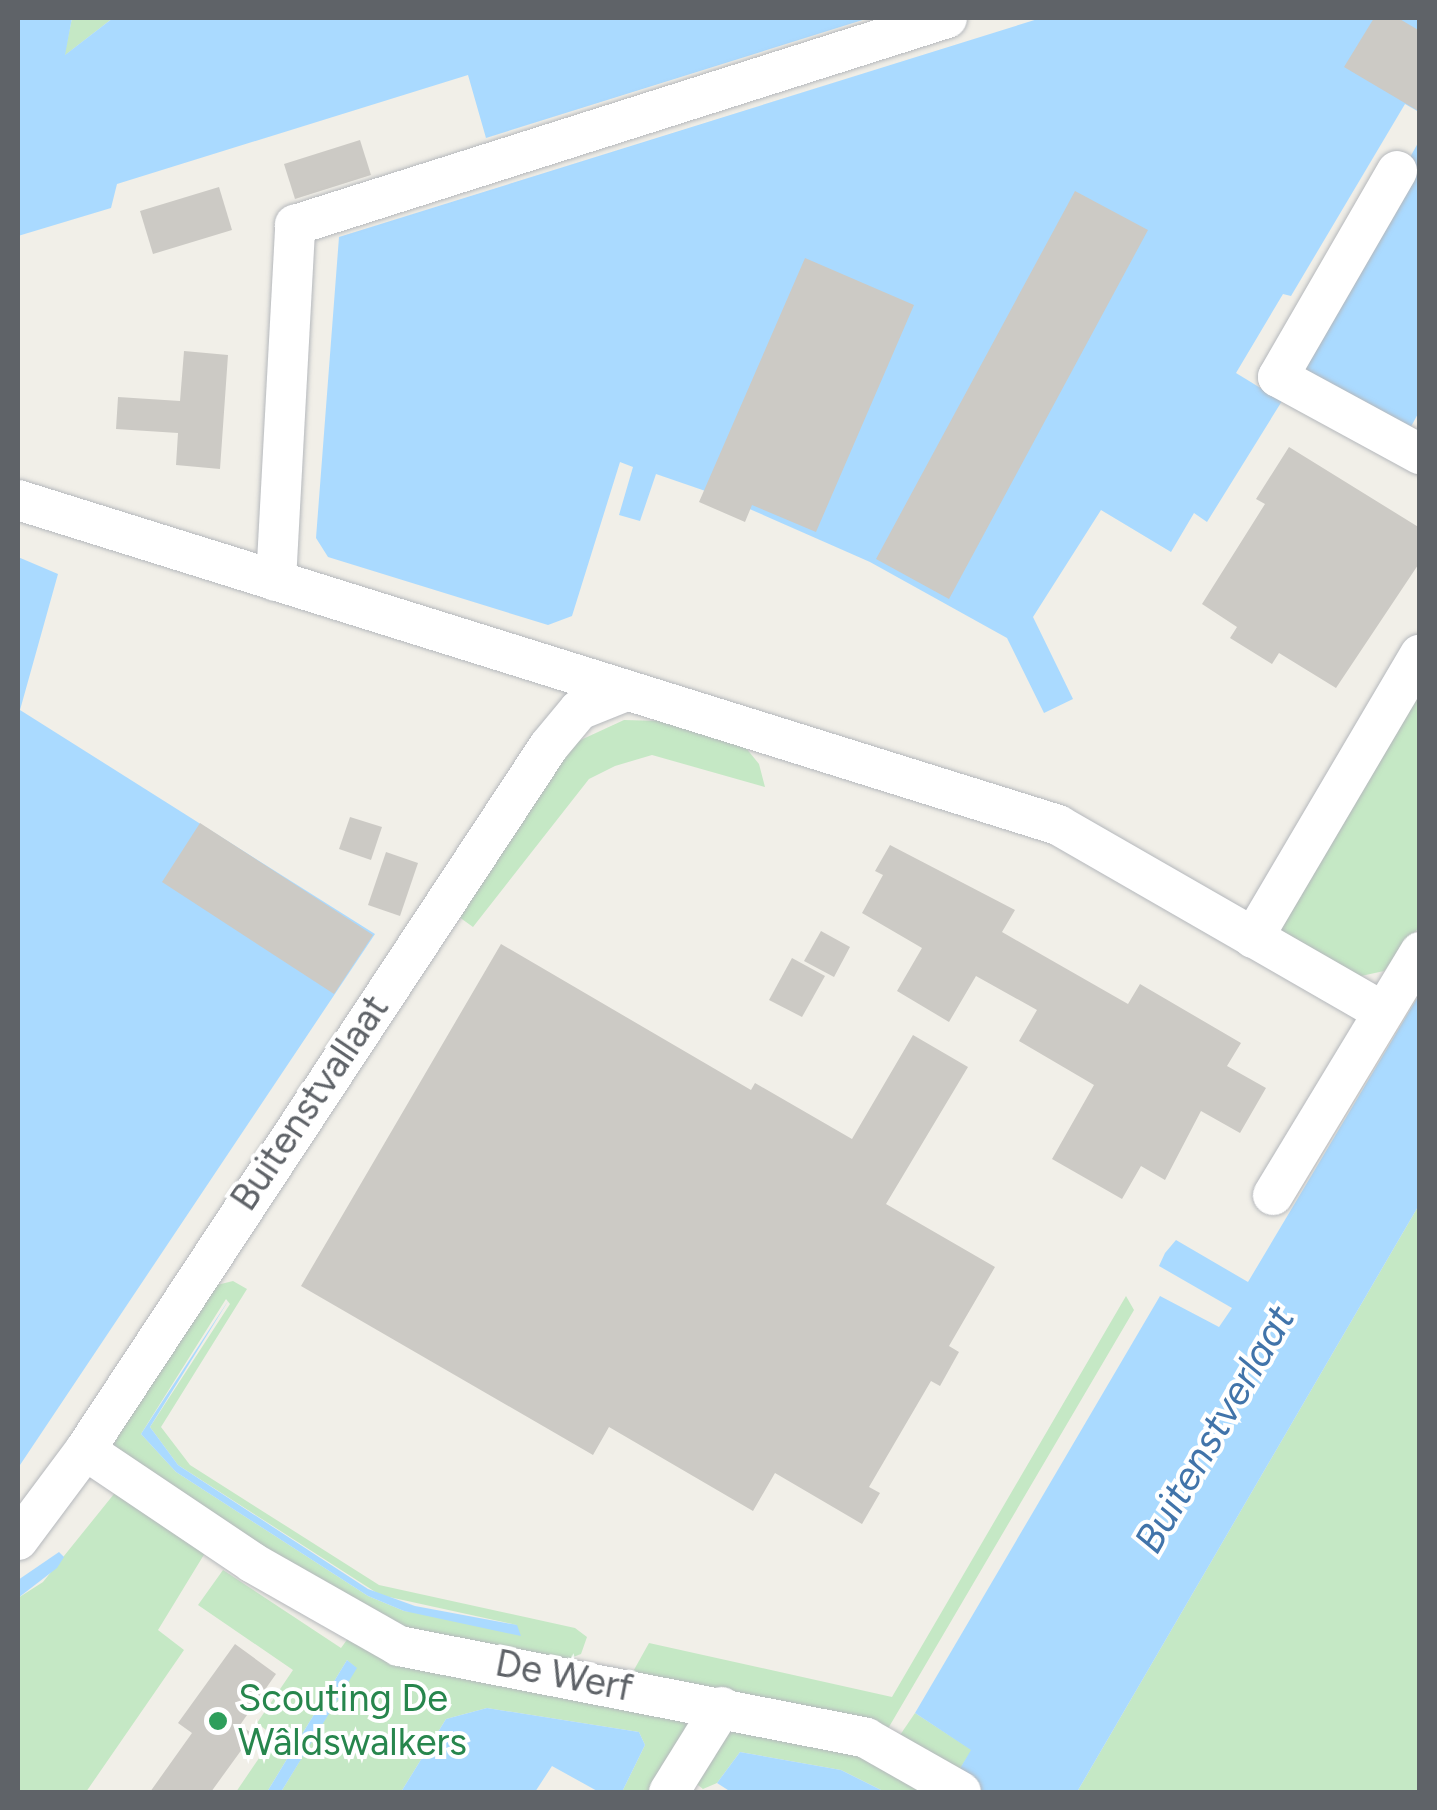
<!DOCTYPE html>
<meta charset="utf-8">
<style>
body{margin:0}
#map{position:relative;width:1437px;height:1810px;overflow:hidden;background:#f1efe8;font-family:Figtree,sans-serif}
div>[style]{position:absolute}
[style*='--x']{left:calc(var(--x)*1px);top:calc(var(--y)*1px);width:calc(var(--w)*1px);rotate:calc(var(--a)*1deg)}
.green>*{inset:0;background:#c5e8c5}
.water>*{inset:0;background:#aadaff}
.building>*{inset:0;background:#cccac5}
.roads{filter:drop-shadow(0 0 2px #b5b8bc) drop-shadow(0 0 2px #b5b8bc)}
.minor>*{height:40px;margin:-20px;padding:0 20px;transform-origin:20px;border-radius:20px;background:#fff}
.dots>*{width:28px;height:28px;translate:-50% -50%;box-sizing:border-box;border:5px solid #fff;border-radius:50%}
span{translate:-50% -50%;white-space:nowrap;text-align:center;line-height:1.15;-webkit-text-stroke:8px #fff;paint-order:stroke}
.street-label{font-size:38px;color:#5f6368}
.leisure-label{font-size:38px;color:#27864d}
.left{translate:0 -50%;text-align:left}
.water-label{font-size:40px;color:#4174aa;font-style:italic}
.frame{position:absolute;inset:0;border:20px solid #5f6368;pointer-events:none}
</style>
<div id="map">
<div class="green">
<div style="clip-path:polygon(72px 18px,113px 18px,64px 56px)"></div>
<div style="clip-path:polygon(1419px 683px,1419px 927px,1384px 971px,1352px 978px,1275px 928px)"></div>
<div style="clip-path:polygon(624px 720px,660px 721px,746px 748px,759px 764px,765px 787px,652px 755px,615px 766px,589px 779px,473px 927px,455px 914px,572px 744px)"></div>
<div style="clip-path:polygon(1419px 1205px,1419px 1792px,1077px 1792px)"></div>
<div style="clip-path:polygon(evenodd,233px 1281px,247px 1289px,161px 1427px,190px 1465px,379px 1585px,575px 1628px,587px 1637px,581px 1654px,558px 1663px,432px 1639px,364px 1617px,113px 1445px,209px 1287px,233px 1281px,226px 1299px,230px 1304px,150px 1427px,178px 1465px,380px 1595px,517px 1625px,404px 1611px,368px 1596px,176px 1472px,141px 1434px,226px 1299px)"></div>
<div style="clip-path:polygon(1126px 1296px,1134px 1310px,886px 1732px,630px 1677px,649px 1643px,892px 1697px)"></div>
<div style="clip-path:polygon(118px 1489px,205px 1553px,158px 1630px,184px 1650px,86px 1792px,18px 1792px,18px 1598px,43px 1582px)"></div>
<div style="clip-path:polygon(223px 1570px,341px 1648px,349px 1637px,686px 1722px,690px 1732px,655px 1792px,622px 1792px,645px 1745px,639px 1732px,487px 1708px,446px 1719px,401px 1792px,281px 1792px,356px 1668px,347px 1660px,267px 1792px,236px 1792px,274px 1736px,257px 1723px,293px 1670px,198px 1605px)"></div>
<div style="clip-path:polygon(915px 1713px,972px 1750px,956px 1775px,896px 1741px)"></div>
<div style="clip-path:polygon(730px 1727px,857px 1750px,933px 1792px,885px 1792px,841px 1770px,740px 1752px,717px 1783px,703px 1789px,694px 1782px)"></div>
</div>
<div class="water">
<div style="clip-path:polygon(18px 18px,72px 18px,65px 55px,113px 18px,869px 18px,486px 138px,468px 75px,117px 184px,111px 208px,18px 236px)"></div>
<div style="clip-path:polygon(1041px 18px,1419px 18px,1419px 112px,1405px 104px,1291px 296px,1283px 294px,1236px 373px,1282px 401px,1207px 522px,1194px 513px,1171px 552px,1101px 510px,1033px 617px,1073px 699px,1044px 713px,1007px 638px,870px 562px,720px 496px,656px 474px,640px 521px,619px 515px,633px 467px,620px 462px,572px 616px,548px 625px,328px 557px,316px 538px,339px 237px)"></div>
<div style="clip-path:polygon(1419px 141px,1420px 410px,1407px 434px,1297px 373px,1417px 167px,1408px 161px)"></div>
<div style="clip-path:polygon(18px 557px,58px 574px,20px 710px,375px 934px,18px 1468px)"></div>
<div style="clip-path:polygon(1419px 995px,1419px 1205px,1077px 1792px,946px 1792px,971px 1750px,915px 1713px,1160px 1296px,1219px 1327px,1232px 1308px,1159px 1266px,1165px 1253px,1176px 1240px,1248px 1282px)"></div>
<div style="clip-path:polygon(230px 1298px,150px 1427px,178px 1465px,368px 1589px,415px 1606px,517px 1625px,521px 1636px,404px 1611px,368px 1596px,176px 1472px,141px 1434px)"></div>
<div style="clip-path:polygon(59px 1552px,64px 1557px,57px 1568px,18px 1598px,18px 1580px)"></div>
<div style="clip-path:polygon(347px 1660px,357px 1668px,281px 1792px,267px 1792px)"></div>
<div style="clip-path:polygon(487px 1708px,639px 1732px,645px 1745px,622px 1792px,599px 1792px,552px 1766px,535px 1792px,401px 1792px,446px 1719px)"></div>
<div style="clip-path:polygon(740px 1752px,841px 1770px,885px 1792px,731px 1792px,717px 1783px)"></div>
</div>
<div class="building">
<div style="clip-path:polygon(1374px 18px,1398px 18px,1420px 31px,1420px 112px,1344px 67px)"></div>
<div style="clip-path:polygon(360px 140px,371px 175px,295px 199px,284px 164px)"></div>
<div style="clip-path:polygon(219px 187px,232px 230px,153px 254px,140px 211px)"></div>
<div style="clip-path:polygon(1075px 191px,1148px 230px,949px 599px,876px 559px)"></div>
<div style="clip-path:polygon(805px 258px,914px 305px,816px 532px,752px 505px,745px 522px,699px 502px)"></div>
<div style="clip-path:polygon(184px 351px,228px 355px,220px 469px,176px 465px,178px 433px,116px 429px,118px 397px,180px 401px)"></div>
<div style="clip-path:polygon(1289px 447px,1420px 528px,1420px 562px,1336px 688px,1279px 653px,1272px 664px,1230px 638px,1237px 627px,1202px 604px,1265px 504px,1256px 499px)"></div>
<div style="clip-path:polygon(350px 817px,382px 827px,371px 860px,339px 849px)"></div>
<div style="clip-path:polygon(200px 823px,373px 935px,334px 994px,162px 882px)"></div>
<div style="clip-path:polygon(890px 845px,1015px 910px,1002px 932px,1128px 1004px,1140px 984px,1241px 1043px,1227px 1066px,1266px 1088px,1240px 1133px,1201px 1111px,1165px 1180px,1141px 1166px,1122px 1199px,1052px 1159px,1094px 1085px,1019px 1041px,1037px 1010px,976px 976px,949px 1022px,897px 991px,922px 948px,862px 913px,883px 875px,875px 871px)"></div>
<div style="clip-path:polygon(386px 852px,418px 863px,400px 916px,368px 905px)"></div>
<div style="clip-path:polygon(821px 931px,850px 947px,834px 977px,804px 961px)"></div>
<div style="clip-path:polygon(501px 944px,751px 1090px,755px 1083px,852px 1139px,913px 1035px,968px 1067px,886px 1204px,995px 1267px,949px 1346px,959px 1352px,940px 1386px,931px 1381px,869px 1487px,880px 1493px,862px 1524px,775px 1473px,753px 1511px,609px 1427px,593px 1455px,301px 1286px)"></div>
<div style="clip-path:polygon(792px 958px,825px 976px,802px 1017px,769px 1000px)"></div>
<div style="clip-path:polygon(235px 1644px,276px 1674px,240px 1725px,253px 1734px,211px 1792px,150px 1792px,192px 1733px,178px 1723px)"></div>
</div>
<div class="roads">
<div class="minor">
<div style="--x:1397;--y:171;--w:238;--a:120"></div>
<div style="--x:1278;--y:377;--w:162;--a:28.5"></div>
<div style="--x:18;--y:500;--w:1090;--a:17.35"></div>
<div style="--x:1058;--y:825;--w:375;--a:29.9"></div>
<div style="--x:276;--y:581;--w:357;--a:-86.9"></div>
<div style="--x:295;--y:225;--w:684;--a:-17.61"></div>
<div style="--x:1253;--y:938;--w:329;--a:-59.5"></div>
<div style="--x:1273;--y:1195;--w:284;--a:-58.8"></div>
<div style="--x:85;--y:1450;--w:202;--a:33.9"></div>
<div style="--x:253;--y:1563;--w:168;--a:29.6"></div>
<div style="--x:399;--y:1646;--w:476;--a:11.1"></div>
<div style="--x:866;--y:1738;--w:109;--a:29.6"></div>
<div style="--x:18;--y:1540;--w:112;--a:-53.3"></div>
<div style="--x:85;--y:1450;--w:843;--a:-56.61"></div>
<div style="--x:549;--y:746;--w:47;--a:-50.2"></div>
<div style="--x:579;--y:710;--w:51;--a:-22"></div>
<div style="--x:669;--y:1792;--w:100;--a:-58.1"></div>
</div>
</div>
<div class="dots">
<div style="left:218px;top:1721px;background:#2e9e5b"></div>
</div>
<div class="street-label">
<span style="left:310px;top:1103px;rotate:-56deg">Buitenstvallaat</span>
<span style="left:564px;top:1676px;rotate:11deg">De Werf</span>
</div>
<div class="leisure-label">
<span class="left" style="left:238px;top:1721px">Scouting De<br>Wâldswalkers</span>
</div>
<div class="water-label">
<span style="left:1214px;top:1429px;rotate:-60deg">Buitenstverlaat</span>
</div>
<div class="frame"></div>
</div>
